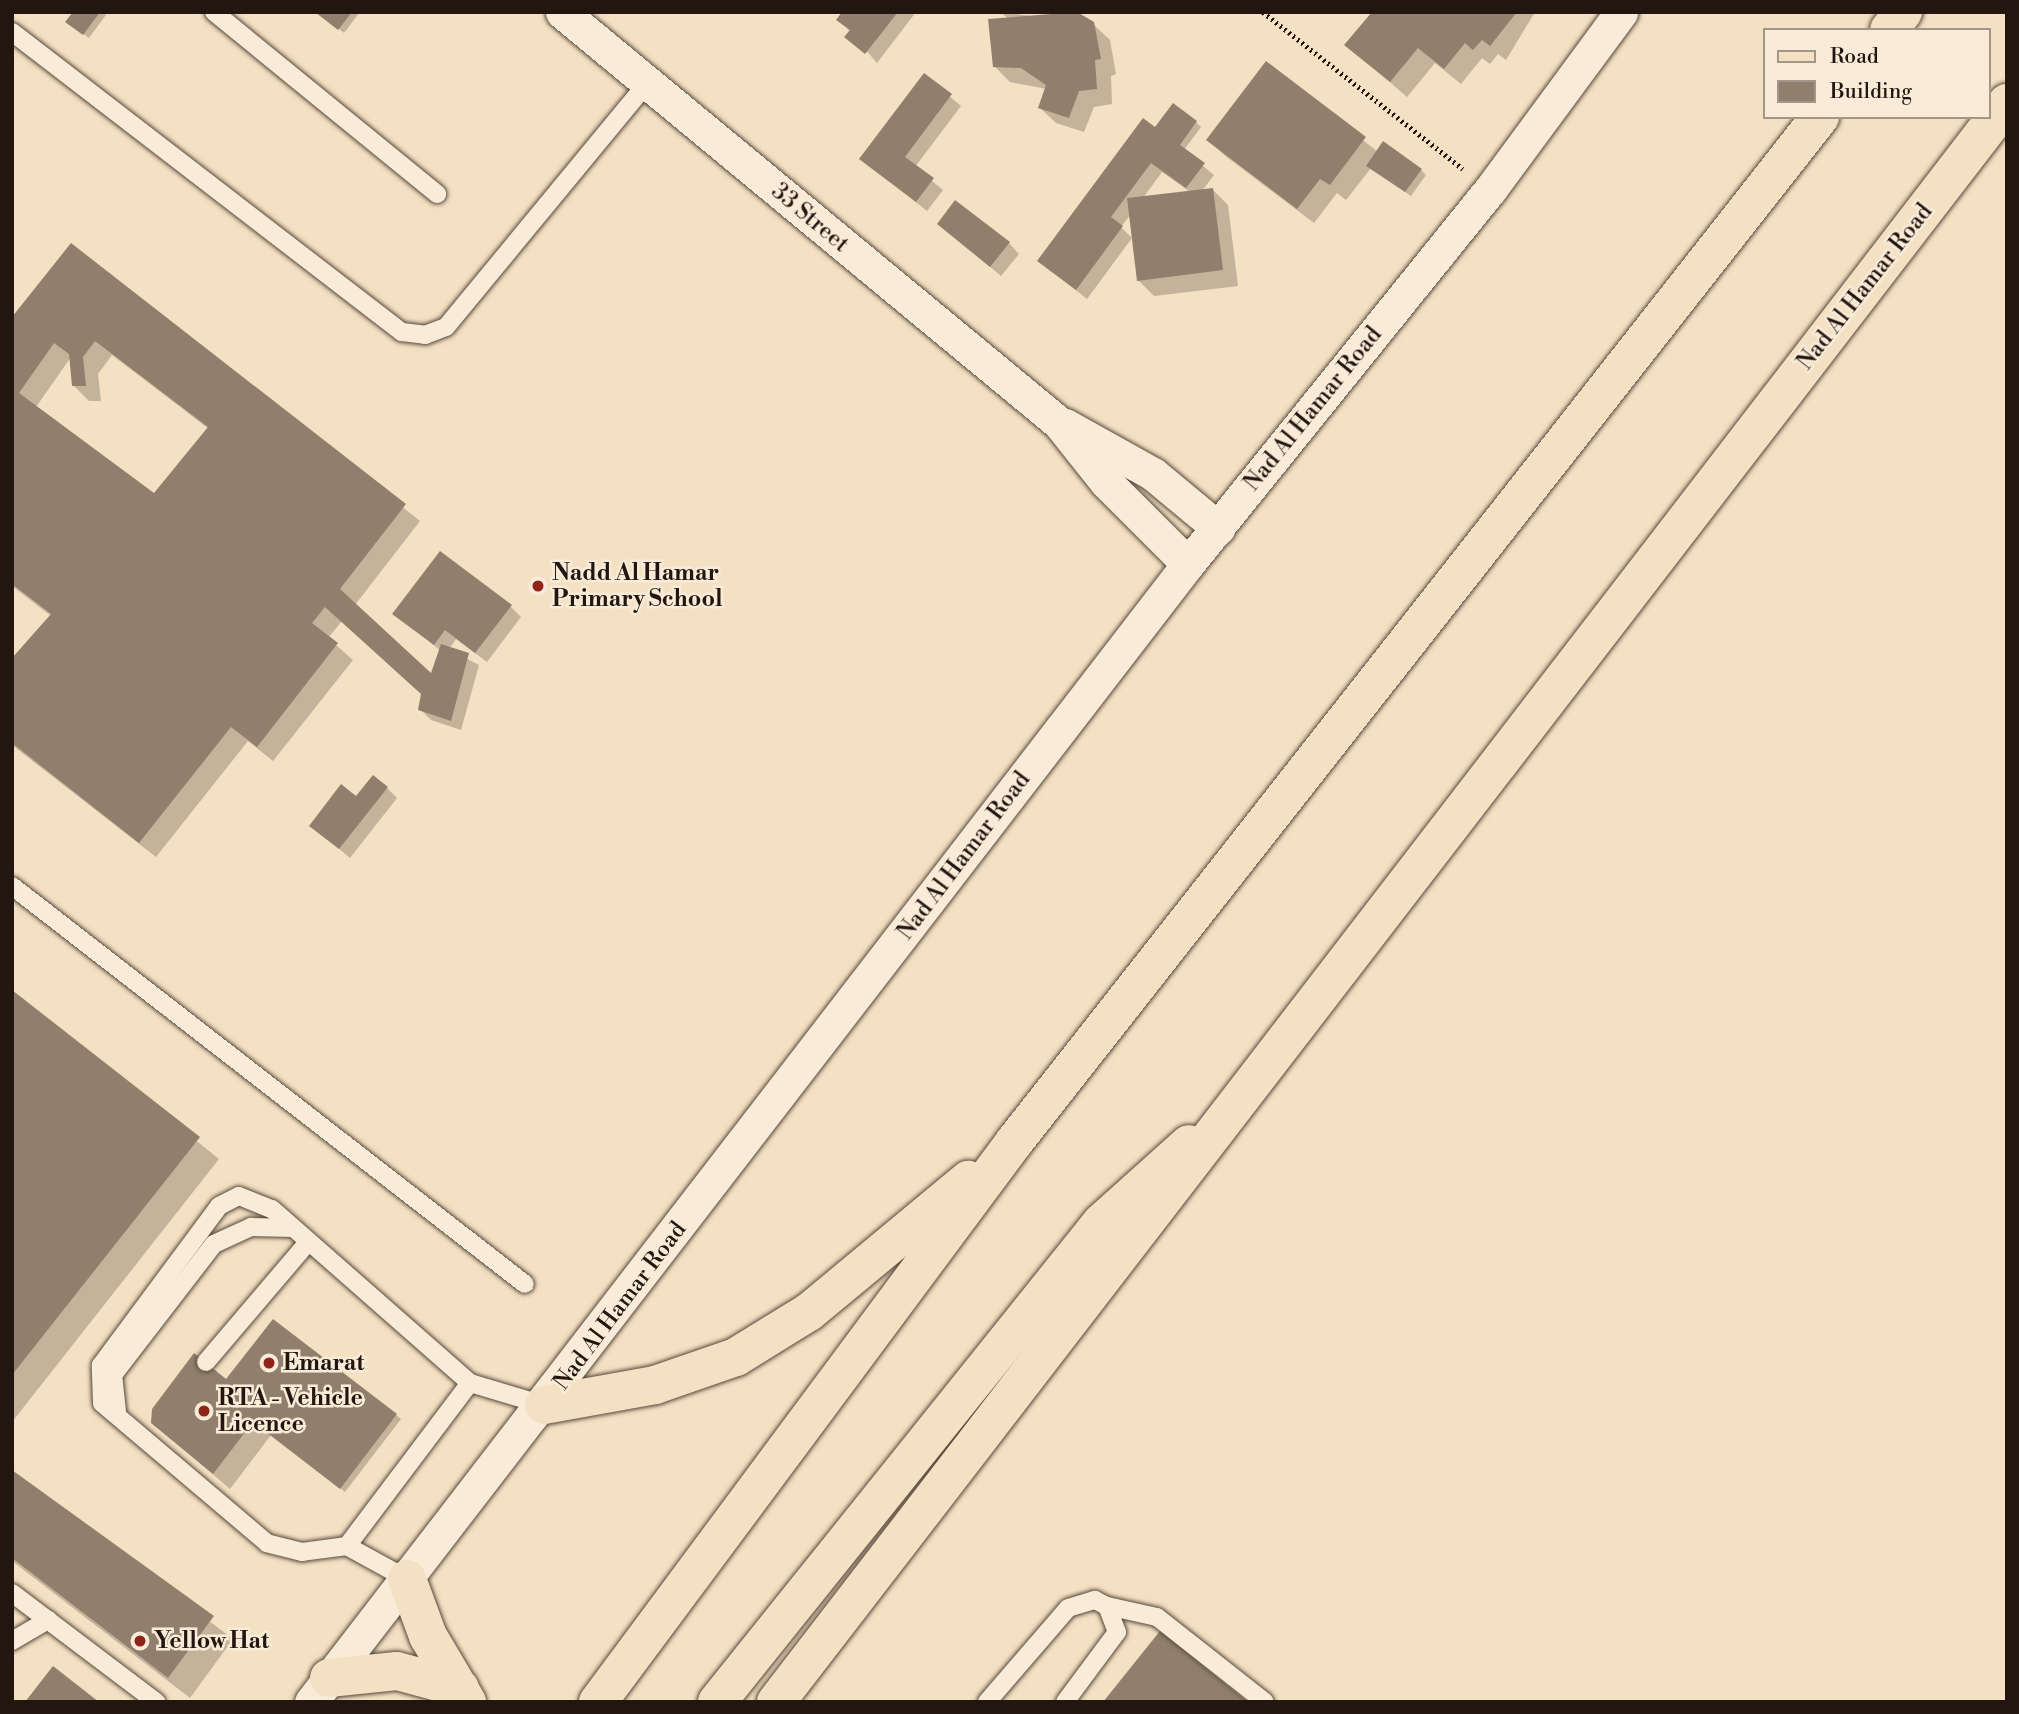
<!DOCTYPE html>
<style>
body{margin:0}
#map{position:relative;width:2019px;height:1714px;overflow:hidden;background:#f4e0c2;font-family:"Libre Bodoni",serif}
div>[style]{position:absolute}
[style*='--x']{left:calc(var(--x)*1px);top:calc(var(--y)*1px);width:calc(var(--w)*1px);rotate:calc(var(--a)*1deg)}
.shadow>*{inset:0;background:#0003}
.building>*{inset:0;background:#907f6c}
.path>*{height:4.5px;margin-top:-2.25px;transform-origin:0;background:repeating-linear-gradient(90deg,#23150f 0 2px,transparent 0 5.5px)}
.roads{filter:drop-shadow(0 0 2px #57483c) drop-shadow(0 0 2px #57483c)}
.lane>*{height:18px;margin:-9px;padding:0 9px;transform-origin:9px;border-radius:9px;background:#f8ebd7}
.street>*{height:33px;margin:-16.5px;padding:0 16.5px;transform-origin:16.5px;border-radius:16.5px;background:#f8ebd7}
.primary>*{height:38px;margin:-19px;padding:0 19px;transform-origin:19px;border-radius:19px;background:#f4e0c2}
.dots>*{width:19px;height:19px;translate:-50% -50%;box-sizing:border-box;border:4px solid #f8ebd7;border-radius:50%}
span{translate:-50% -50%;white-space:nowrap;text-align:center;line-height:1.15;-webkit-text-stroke:5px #f8ebd7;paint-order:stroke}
.street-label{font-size:23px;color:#23150f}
.poi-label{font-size:23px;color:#23150f;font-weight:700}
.left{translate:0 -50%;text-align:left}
.frame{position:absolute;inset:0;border:14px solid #23150f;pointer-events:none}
.legend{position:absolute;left:1763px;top:28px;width:228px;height:91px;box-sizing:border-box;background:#f8ebd7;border:2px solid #a39587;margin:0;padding:9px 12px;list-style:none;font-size:21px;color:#23150f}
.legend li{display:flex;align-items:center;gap:14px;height:35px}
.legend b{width:35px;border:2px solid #a39587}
</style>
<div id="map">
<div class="shadow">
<div style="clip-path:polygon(75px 12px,108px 12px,89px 38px,70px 24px)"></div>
<div style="clip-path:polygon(319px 12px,360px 12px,344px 33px)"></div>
<div style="clip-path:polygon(844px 12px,916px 12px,877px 63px,839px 19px)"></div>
<div style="clip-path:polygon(1000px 12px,1093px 24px,1110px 40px,1116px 74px,1111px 76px,1112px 104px,1094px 107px,1084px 132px,1056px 123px,1040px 108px,1047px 89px,1010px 82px,994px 66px,1009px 19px)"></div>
<div style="clip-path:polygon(1374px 12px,1535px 12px,1506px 60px,1498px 54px,1490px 64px,1482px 58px,1461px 84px,1435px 63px,1407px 97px,1347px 45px)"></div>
<div style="clip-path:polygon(1266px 64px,1378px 152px,1421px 170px,1426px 175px,1411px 196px,1371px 168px,1346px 200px,1337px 193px,1314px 223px,1224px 155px,1209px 140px)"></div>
<div style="clip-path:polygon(924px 75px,961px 106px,915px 167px,943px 190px,927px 211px,861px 159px)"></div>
<div style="clip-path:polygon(evenodd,1196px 122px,1201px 127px,1184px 150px,1214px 175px,1202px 191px,1212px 189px,1228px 205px,1238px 286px,1154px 296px,1138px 280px,1131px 214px,1121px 227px,1132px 238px,1087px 299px,1039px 261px,1156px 129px,1196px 122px,1162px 172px,1190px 192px,1143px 198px,1162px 172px)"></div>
<div style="clip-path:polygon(939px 224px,1009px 243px,1019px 254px,1001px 276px)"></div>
<div style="clip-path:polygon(evenodd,72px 245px,420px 521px,355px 605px,432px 676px,441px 651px,395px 614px,511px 607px,521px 617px,487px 662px,456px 639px,449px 649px,479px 665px,461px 730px,431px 720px,420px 709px,423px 694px,342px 621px,328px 638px,353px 660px,273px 761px,248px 741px,156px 857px,12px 745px,12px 660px,51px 616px,12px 586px,12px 320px,72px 245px,112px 355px,209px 429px,154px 495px,36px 407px,71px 357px,73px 385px,89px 401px,101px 401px,98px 374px,112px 355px)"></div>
<div style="clip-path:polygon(387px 788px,397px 798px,350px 858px,311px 825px)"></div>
<div style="clip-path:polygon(12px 992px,219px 1159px,12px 1422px)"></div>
<div style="clip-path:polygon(227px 1382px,396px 1415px,401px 1419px,345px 1492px,271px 1435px,230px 1489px,153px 1423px)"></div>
<div style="clip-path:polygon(12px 1472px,233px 1639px,190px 1698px,12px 1561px)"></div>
</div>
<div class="building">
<div style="clip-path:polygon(73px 12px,100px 12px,83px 35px,65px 22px)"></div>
<div style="clip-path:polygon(315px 12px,352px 12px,338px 30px)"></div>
<div style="clip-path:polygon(842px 12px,898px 12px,865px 54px,844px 37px,850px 30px,836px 20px)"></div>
<div style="clip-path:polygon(1077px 12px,1094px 22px,1101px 59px,1095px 60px,1097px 89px,1079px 91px,1069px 118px,1038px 108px,1046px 85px,1021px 68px,993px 67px,988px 19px)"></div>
<div style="clip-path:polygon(1372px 12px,1517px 12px,1490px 46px,1482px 40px,1473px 50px,1465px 43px,1444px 69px,1418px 48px,1390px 82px,1344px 45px)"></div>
<div style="clip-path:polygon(1266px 61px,1366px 137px,1330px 185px,1320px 179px,1297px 209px,1206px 140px)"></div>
<div style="clip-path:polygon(924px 73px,952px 94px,905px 157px,934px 178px,916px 202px,859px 159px)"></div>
<div style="clip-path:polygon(1173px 103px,1197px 121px,1180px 145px,1205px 163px,1186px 188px,1151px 163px,1111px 217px,1123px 226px,1076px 290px,1037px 261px,1143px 118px,1155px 127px)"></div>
<div style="clip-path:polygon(1383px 141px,1422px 169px,1405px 192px,1366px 166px)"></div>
<div style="clip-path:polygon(1213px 188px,1223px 270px,1137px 281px,1127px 198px)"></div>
<div style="clip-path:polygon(955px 200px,1010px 242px,990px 267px,937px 224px)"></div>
<div style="clip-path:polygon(evenodd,71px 243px,406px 504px,340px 589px,431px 673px,441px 644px,469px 653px,451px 721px,418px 710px,421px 694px,325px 607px,312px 623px,338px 643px,257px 747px,231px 727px,139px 843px,12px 743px,12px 658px,51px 614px,12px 584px,12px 317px,71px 243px,95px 341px,208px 427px,154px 493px,19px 393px,54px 343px,69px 354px,72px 386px,86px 386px,83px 357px,95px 341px)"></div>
<div style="clip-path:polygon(440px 551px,512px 605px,475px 653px,445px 630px,434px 645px,392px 614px)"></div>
<div style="clip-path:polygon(373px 775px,388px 787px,339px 849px,309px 826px,341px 784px,356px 796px)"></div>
<div style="clip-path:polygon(12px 990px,200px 1137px,12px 1375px)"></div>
<div style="clip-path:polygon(273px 1319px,397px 1414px,340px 1489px,253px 1422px,213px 1474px,151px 1423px,152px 1409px,194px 1353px,226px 1379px)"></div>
<div style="clip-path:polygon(12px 1470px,214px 1616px,168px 1678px,12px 1558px)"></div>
<div style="clip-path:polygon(1160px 1631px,1248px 1702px,1103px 1702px)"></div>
<div style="clip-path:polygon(53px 1666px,99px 1702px,25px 1702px)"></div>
</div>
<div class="path">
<div style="--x:1263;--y:12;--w:254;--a:38.1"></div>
</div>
<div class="roads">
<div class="lane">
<div style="--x:214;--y:12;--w:288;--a:39.2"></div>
<div style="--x:12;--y:32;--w:492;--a:37.6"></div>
<div style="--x:402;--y:332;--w:23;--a:7"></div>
<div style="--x:425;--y:335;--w:22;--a:-21"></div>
<div style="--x:446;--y:327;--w:316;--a:-50.5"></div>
<div style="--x:12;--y:886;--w:649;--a:37.81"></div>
<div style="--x:206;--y:1362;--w:157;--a:-49.6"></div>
<div style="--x:117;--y:1412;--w:37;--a:-96"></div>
<div style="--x:113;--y:1375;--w:165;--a:-52.4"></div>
<div style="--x:214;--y:1244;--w:41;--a:-24.7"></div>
<div style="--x:251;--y:1227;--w:42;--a:1.4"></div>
<div style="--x:347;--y:1546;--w:204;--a:-53"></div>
<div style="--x:407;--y:1579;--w:68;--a:-151.2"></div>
<div style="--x:347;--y:1546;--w:45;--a:172.4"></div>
<div style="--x:302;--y:1552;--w:36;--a:-166"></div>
<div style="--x:267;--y:1543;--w:216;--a:-139.7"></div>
<div style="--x:102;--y:1403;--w:38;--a:-92"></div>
<div style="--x:101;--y:1365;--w:198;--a:-53.4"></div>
<div style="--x:219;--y:1206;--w:22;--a:-27"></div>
<div style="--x:239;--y:1196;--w:35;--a:22"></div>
<div style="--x:272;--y:1209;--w:264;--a:41.3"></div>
<div style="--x:470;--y:1383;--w:77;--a:16.6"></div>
<div style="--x:12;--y:1593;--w:181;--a:37.1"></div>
<div style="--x:1107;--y:1606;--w:51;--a:12.4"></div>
<div style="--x:1157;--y:1617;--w:137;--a:38.2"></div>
<div style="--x:12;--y:1641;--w:42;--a:-30.3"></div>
<div style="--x:987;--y:1702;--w:124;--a:-49.2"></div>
<div style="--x:1068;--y:1608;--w:28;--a:-17"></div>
<div style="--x:1095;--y:1600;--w:13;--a:27"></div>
<div style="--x:1107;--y:1606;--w:28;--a:69"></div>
<div style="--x:1117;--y:1632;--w:87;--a:126.6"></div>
</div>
<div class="street">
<div style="--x:562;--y:12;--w:645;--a:39.59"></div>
<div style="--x:1059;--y:423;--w:75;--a:51.5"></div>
<div style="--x:1106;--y:482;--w:116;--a:45"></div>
<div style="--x:1065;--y:425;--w:101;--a:29.1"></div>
<div style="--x:1153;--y:474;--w:85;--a:39.7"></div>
<div style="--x:311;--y:1702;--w:1437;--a:-52.38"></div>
<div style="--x:1188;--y:564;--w:481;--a:-51.1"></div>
<div style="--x:1490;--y:190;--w:221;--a:-53.6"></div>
</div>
<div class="primary">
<div style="--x:1889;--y:30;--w:23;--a:-52"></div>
<div style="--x:544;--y:1405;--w:113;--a:-10.2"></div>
<div style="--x:655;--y:1385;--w:86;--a:-19.1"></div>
<div style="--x:736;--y:1357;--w:86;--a:-31.7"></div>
<div style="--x:809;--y:1312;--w:207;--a:-39.7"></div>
<div style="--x:407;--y:1579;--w:61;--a:69.8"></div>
<div style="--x:428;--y:1636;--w:77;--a:59.4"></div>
<div style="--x:329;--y:1678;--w:68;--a:-5.9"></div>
<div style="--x:397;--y:1671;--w:65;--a:15.1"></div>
<div style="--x:598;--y:1702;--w:699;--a:-53.38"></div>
<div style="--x:1015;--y:1141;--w:1303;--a:-51.83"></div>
<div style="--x:717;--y:1702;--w:614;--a:-51.28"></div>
<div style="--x:1101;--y:1223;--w:118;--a:-41.9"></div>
<div style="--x:776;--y:1702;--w:2018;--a:-52.41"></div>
</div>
</div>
<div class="dots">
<div style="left:538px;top:586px;background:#8f2418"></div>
<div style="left:269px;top:1363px;background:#8f2418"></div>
<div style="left:204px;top:1411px;background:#8f2418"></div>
<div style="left:140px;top:1641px;background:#8f2418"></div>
</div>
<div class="street-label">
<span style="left:810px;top:218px;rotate:40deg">33 Street</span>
<span style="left:1865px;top:287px;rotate:-52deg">Nad Al Hamar Road</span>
<span style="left:1313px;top:409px;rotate:-51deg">Nad Al Hamar Road</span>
<span style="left:964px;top:856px;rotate:-53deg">Nad Al Hamar Road</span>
<span style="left:620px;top:1306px;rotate:-53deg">Nad Al Hamar Road</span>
</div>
<div class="poi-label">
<span class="left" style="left:552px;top:586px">Nadd Al Hamar<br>Primary School</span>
<span class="left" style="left:283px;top:1363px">Emarat</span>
<span class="left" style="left:218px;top:1411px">RTA - Vehicle<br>Licence</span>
<span class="left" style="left:154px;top:1641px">Yellow Hat</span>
</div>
<div class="frame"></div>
<ul class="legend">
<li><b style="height:9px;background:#f4e0c2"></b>Road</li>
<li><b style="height:19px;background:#907f6c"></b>Building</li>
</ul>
</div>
